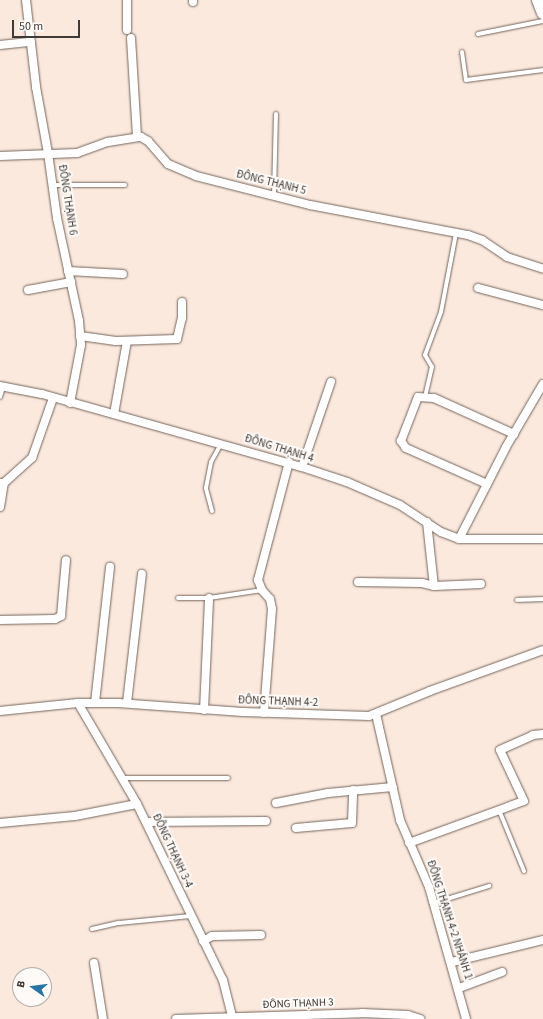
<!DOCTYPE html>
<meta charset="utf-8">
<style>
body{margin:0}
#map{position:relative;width:543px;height:1019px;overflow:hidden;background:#fbe9de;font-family:"Source Sans 3",sans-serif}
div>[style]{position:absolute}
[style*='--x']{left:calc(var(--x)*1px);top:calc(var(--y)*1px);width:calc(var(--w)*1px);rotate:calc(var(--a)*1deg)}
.roads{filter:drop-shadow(0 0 1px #74655b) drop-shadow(0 0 1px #74655b)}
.service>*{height:4px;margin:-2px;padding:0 2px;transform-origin:2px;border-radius:2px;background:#fff}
.minor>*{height:8px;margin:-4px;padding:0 4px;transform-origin:4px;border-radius:4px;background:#fff}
.secondary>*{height:12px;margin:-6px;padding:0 6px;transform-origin:6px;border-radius:6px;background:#fff}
span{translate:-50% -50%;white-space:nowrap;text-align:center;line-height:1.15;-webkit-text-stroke:4px #fdfaf7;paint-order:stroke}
.street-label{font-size:11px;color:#403935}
.north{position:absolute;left:12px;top:967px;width:40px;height:40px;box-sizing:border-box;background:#fdfaf7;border:1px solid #b1ada9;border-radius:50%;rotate:284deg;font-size:11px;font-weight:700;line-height:16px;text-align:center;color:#403935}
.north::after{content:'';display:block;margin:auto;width:14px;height:18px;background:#2874a7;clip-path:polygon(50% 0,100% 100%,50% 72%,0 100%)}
.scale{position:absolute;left:12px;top:20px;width:68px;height:18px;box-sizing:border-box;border:2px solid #403935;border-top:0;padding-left:5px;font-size:12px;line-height:14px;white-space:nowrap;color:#403935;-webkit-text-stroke:3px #fdfaf7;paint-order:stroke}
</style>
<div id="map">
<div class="roads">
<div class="service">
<div style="--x:478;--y:34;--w:66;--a:-11.3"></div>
<div style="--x:462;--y:52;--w:28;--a:82"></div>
<div style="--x:466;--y:80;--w:78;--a:-7.4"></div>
<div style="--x:53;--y:185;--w:72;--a:0"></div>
<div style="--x:274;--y:195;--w:81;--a:-88.6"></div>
<div style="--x:0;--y:397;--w:10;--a:-73"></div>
<div style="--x:425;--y:397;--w:31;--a:-77"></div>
<div style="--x:432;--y:367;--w:14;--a:-120"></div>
<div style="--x:425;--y:355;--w:46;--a:-69.6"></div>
<div style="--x:441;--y:312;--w:80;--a:-79.2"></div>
<div style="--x:212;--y:511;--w:24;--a:-105"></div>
<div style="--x:206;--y:488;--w:26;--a:-79"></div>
<div style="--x:211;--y:462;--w:21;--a:-61"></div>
<div style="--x:178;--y:598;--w:31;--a:0"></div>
<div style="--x:209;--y:598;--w:54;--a:-8.6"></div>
<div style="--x:517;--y:600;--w:26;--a:-2"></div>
<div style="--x:122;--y:778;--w:106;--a:0"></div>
<div style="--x:499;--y:810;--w:66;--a:67.7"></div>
<div style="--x:434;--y:903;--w:58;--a:-17.2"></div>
<div style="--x:92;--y:929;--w:28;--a:-13"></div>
<div style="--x:119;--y:923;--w:72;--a:-5.6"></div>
</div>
<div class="minor">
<div style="--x:26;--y:0;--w:88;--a:83.4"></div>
<div style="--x:36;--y:87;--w:67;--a:79.7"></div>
<div style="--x:48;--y:153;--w:66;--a:82.1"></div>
<div style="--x:57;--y:218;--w:105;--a:77.9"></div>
<div style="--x:79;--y:321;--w:24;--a:85"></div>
<div style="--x:81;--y:345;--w:59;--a:100.7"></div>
<div style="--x:127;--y:0;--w:30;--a:90"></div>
<div style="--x:193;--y:0;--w:2;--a:90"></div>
<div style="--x:131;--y:38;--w:99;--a:86.5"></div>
<div style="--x:0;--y:45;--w:31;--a:-6"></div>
<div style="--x:0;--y:156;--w:77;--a:-2.2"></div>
<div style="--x:77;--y:153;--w:33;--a:-20"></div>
<div style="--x:108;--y:142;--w:33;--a:-9"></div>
<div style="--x:141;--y:137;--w:8;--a:30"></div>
<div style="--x:148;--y:141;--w:30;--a:49"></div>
<div style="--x:168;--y:164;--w:30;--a:23"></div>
<div style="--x:196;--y:176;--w:118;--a:14.3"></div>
<div style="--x:310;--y:205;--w:161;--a:10.8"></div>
<div style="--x:468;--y:235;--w:15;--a:20"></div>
<div style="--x:482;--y:240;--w:30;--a:34"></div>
<div style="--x:507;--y:257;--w:38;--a:18"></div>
<div style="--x:68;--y:271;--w:55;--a:3.1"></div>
<div style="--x:478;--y:288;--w:67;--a:14.7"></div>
<div style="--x:28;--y:290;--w:44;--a:-10.5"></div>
<div style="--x:80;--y:336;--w:36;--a:8"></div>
<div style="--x:116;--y:341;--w:61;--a:-1.9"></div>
<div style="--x:177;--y:339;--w:22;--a:-77"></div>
<div style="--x:182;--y:318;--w:16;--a:-90"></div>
<div style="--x:0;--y:386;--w:43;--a:10.8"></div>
<div style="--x:42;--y:394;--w:270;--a:15.7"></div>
<div style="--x:302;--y:467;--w:47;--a:18.4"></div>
<div style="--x:347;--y:482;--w:58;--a:23.5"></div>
<div style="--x:400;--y:505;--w:49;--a:33.4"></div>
<div style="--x:441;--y:532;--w:19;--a:21"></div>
<div style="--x:459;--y:539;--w:84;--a:0"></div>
<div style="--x:114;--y:414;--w:74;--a:-79.9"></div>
<div style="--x:302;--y:467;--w:90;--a:-71.2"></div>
<div style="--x:0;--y:483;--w:4;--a:0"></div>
<div style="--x:4;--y:483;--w:38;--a:-42"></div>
<div style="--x:32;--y:458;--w:64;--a:-70.7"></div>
<div style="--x:487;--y:484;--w:89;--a:-156"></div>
<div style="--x:406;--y:448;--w:9;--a:-126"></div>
<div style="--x:401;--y:441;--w:47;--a:-68.9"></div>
<div style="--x:418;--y:397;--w:16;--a:4"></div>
<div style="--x:434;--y:398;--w:88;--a:24.2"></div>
<div style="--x:0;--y:507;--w:24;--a:-81"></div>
<div style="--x:427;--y:522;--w:64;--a:83.8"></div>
<div style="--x:459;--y:539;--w:103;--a:-62.9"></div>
<div style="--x:506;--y:447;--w:73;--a:-59.6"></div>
<div style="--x:358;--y:582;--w:64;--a:0.9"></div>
<div style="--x:422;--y:583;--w:12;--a:14"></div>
<div style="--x:434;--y:586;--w:47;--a:-2.4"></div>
<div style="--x:0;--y:620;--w:55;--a:-1"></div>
<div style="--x:55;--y:619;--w:7;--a:-27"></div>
<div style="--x:61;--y:616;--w:56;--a:-84.9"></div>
<div style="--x:78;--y:703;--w:117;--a:59.7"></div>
<div style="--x:137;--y:804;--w:196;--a:64"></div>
<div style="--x:223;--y:980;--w:37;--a:76"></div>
<div style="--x:95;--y:703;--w:137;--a:-83.7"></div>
<div style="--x:127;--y:703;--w:130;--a:-83.4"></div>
<div style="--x:204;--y:710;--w:112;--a:-87.4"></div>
<div style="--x:0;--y:711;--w:78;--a:-5.9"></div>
<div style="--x:78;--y:703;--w:40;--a:0"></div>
<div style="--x:118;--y:703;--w:125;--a:4.1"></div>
<div style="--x:243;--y:712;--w:126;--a:1.8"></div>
<div style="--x:369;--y:716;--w:66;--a:-22.3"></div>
<div style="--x:430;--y:691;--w:120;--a:-19.9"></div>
<div style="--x:264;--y:713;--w:104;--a:-85.6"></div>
<div style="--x:272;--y:609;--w:10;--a:-101"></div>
<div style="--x:270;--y:599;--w:12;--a:-132"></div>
<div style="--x:262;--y:590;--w:11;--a:-112"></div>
<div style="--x:258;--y:580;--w:122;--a:-75.3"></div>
<div style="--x:376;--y:714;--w:109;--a:77.2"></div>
<div style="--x:400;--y:820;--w:73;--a:66.6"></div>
<div style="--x:429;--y:887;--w:137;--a:74.3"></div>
<div style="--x:276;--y:803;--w:53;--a:-10.9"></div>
<div style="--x:328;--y:793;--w:65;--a:-5.3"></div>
<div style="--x:146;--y:822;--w:120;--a:-0.5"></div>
<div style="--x:0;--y:823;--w:75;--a:-5.3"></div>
<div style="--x:75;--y:816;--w:63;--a:-11"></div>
<div style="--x:296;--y:828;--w:56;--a:-5.1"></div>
<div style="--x:352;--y:823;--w:33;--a:-88"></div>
<div style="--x:409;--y:843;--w:122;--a:-20.1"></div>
<div style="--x:524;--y:801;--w:56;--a:-115.2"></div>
<div style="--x:500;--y:750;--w:36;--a:-24"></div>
<div style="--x:533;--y:735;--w:10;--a:-6"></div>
<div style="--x:203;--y:941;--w:10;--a:-29"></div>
<div style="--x:212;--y:936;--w:49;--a:-1.2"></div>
<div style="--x:452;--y:962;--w:94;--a:-13.6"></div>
<div style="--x:94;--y:963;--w:57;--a:80.9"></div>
<div style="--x:459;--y:988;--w:46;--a:-20.4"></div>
<div style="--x:176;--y:1019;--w:186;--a:-1.8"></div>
<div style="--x:362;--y:1013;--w:46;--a:2.5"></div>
<div style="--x:408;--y:1015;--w:13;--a:18"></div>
</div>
<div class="secondary">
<div style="--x:538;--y:0;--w:14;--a:69"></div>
</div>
</div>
<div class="street-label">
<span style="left:271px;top:183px;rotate:14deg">ĐÔNG THẠNH 5</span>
<span style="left:67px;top:200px;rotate:81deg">ĐÔNG THẠNH 6</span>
<span style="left:279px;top:449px;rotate:17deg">ĐÔNG THẠNH 4</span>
<span style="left:278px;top:702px;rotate:2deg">ĐÔNG THẠNH 4-2</span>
<span style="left:172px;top:851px;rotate:65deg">ĐÔNG THẠNH 3-4</span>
<span style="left:449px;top:920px;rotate:72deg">ĐÔNG THẠNH 4-2 NHÁNH 1</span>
<span style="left:298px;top:1004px;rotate:-2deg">ĐÔNG THẠNH 3</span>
</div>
<div class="north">B</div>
<div class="scale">50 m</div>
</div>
